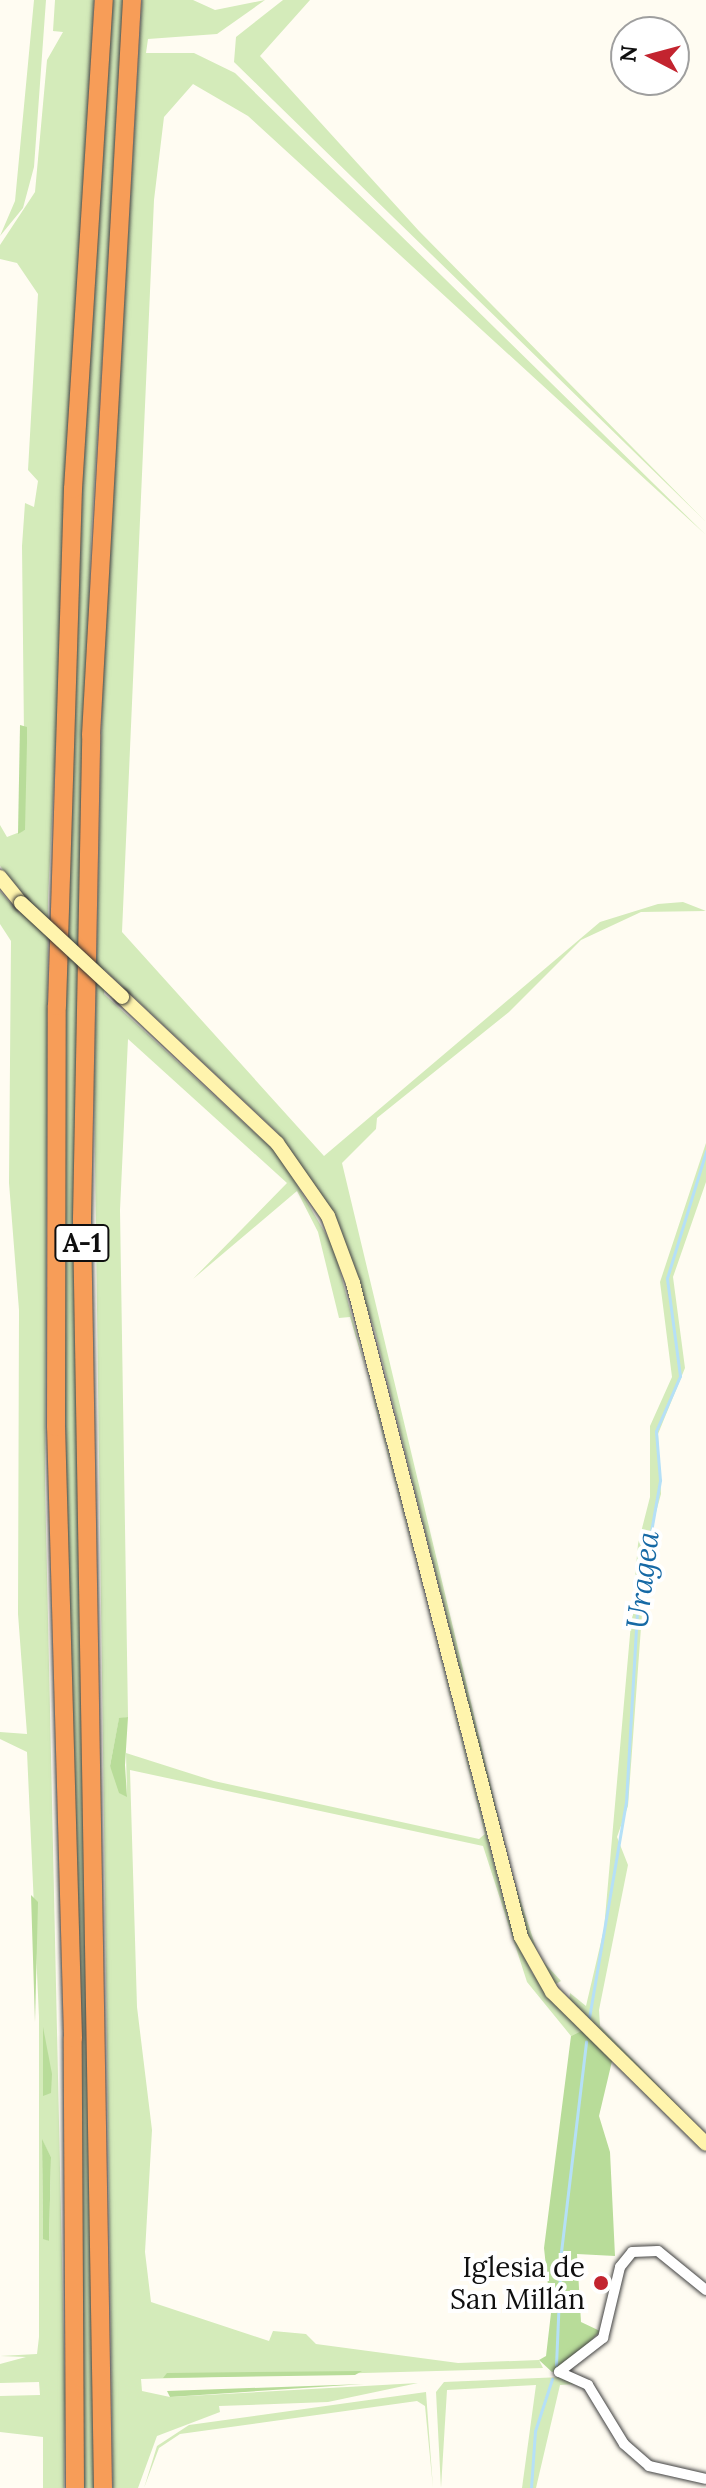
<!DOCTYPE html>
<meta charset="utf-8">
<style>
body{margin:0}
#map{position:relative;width:706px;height:2488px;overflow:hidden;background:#fffcf2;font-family:Lora,serif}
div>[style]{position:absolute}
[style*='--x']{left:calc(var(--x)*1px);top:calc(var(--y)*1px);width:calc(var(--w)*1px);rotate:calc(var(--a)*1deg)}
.green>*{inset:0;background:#d4ebba}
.forest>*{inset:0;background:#b8dc99}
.stream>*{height:3px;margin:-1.5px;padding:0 1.5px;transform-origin:1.5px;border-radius:1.5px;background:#b5e0f7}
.roads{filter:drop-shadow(0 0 2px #424242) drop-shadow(0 0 2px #424242)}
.street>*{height:10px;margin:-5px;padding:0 5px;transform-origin:5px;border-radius:5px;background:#fff}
.secondary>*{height:14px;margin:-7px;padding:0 7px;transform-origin:7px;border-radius:7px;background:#fff4ad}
.highway>*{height:18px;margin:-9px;padding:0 9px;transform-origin:9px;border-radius:9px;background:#f79d58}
.bridges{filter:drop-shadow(0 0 2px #313131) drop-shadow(0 0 2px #313131)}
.secondary-bridge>*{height:14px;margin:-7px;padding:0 7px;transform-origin:7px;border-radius:7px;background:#fff4ad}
.dots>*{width:22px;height:22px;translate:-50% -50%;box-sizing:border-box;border:4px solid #fff;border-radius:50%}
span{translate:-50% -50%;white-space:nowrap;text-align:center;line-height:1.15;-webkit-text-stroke:8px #fff;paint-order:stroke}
.shield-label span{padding:2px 6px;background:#fff;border:2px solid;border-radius:6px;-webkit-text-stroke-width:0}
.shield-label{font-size:26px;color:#0f0f0f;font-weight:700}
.poi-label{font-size:28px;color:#0f0f0f}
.right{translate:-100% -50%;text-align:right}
.water-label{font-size:30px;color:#1569a5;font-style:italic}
.north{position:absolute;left:610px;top:16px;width:80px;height:80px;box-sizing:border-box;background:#fff;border:2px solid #9f9f9f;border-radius:50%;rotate:276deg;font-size:22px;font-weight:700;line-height:32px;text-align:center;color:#0f0f0f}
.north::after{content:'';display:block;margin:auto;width:28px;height:36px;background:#c3242f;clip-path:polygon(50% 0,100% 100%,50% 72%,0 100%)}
</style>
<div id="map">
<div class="green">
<div style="clip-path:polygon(34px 0,46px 0,34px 167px,23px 208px,0 236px,15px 201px)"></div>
<div style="clip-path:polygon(evenodd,55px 0,94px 0,48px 898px,45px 1482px,65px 2397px,64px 2488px,43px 2488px,43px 2437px,0 2432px,0 2396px,40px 2395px,39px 2382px,0 2383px,0 2364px,26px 2357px,0 2356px,37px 2354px,39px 2337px,39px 2017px,27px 1752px,0 1739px,0 1732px,27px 1734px,18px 1614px,19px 1310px,9px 1183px,11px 941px,0 924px,0 891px,20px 914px,22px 893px,0 866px,0 825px,7px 837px,25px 830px,22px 546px,25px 503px,34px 507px,38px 481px,28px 470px,38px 294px,17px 263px,0 259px,0 245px,35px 192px,47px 60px,63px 32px,53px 31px,55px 0,42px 2140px,51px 2157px,49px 2241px,43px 2238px,42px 2140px)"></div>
<div style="clip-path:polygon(111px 0,125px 0,91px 537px,75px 1132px,95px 2488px,81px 2488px,61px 1132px,77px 537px)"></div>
<div style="clip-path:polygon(evenodd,142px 0,193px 0,215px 10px,265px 0,217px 34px,148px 39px,146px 53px,194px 53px,235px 73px,706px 535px,248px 116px,193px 84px,164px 117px,154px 200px,122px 932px,324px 1156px,600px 922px,658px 904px,683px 902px,706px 911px,641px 912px,581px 940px,509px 1012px,377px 1118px,376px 1129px,342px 1163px,512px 1874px,539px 1957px,561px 1981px,554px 1985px,528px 1941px,375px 1331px,340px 1227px,277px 1132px,104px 969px,104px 994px,280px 1156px,334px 1248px,508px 1918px,532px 1973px,583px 2030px,571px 2036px,527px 1982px,483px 1846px,130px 1770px,137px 2007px,152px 2130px,145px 2252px,151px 2302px,269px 2341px,273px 2331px,306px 2334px,316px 2344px,458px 2363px,539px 2360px,543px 2368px,141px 2379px,142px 2391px,170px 2397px,418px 2383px,328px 2402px,219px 2406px,220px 2412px,157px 2436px,138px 2488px,113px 2488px,94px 1087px,103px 661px,142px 0,128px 1039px,287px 1183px,193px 1279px,297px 1191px,318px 1232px,339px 1318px,350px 1317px,375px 1402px,485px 1834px,479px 1839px,214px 1781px,126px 1753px,127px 1796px,110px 1766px,119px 1719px,128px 1717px,120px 1210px,128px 1039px)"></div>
<div style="clip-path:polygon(283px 0,310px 0,260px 56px,419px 231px,706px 522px,234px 62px,236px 37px)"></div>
<div style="clip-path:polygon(706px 1143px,706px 1182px,673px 1277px,685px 1368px,658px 1434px,661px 1494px,647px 1545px,628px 1806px,617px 1837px,628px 1865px,599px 2010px,600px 2026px,706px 2134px,569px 2002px,570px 1993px,586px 2006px,604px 1929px,638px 1544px,650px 1497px,650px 1426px,672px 1377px,660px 1282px)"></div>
<div style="clip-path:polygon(563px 2377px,577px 2384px,560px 2385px,536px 2488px,522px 2488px,536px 2385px,447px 2390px,441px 2488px,436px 2392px,444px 2382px)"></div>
<div style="clip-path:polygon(426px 2392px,433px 2488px,425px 2406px,417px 2401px,180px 2434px,159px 2448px,144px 2488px,157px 2446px,189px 2425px)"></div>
</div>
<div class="forest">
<div style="clip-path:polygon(20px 725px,27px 727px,27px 742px,25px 830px,18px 834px)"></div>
<div style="clip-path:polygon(128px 1717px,125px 1765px,127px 1797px,119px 1793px,110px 1766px,119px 1718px)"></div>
<div style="clip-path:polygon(31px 1895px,38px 1902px,35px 2022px)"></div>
<div style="clip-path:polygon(43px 2027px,52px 2074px,51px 2093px,43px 2096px)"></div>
<div style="clip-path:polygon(583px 2030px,613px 2057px,599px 2116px,610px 2152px,615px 2256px,577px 2254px,581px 2322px,600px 2331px,566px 2367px,552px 2372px,539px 2360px,546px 2356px,551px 2313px,544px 2248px,571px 2036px)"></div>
<div style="clip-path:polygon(42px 2139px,51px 2157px,49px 2241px,43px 2239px)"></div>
<div style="clip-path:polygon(362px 2371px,355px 2375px,163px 2378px,167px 2373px)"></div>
<div style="clip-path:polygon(364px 2384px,170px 2397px,167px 2391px)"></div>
</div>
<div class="stream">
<div style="--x:589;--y:2018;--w:219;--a:-80.3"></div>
<div style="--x:626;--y:1802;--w:191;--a:-86.7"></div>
<div style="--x:637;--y:1611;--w:133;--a:-80"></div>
<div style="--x:660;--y:1480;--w:49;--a:-94.7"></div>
<div style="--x:656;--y:1431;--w:60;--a:-66.4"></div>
<div style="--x:680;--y:1376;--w:99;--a:-97.6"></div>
<div style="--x:667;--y:1278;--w:133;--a:-72.9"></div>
<div style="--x:556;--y:2365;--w:113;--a:-87.5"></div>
<div style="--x:561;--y:2252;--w:212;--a:-83.2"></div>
<div style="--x:531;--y:2488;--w:57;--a:-86"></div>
<div style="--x:535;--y:2431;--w:55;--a:-71.9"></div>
</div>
<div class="roads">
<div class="street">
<div style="--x:559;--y:2372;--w:56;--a:-37.7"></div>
<div style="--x:603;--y:2338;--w:73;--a:-76.5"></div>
<div style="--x:620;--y:2267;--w:19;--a:-51"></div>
<div style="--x:632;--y:2252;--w:26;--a:-2"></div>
<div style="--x:658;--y:2251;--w:62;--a:39.1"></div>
<div style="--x:559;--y:2372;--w:32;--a:24"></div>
<div style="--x:588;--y:2385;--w:69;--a:58.6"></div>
<div style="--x:624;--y:2444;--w:33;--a:41"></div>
<div style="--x:649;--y:2466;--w:58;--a:12.8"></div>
</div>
<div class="secondary">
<div style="--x:0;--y:877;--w:33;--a:51"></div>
<div style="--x:122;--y:997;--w:213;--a:43.3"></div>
<div style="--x:277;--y:1143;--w:89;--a:55.1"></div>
<div style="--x:328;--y:1216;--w:72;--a:69.5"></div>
<div style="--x:353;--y:1283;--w:675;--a:75.59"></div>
<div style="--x:521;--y:1937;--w:63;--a:60.6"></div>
<div style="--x:552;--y:1992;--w:216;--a:44.6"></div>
</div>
<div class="highway">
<div style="--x:75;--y:2488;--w:450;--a:-90.3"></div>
<div style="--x:73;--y:2038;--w:611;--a:-91.59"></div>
<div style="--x:56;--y:1427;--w:421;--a:-89.9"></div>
<div style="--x:57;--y:1006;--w:517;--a:-88.23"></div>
<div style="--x:73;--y:489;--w:490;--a:-86.4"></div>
<div style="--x:103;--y:2488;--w:1270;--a:-90.95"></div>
<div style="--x:82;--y:1218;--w:483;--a:-88.9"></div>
<div style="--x:91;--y:735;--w:736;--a:-86.81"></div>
</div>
</div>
<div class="bridges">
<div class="secondary-bridge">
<div style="--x:21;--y:903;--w:138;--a:42.9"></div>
</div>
</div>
<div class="dots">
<div style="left:601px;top:2283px;background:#c3242f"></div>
</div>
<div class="shield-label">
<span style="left:82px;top:1243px">A-1</span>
</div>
<div class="poi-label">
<span class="right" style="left:585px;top:2283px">Iglesia de<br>San Millán</span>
</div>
<div class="water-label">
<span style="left:642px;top:1580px;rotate:-83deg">Uragea</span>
</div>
<div class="north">N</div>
</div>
